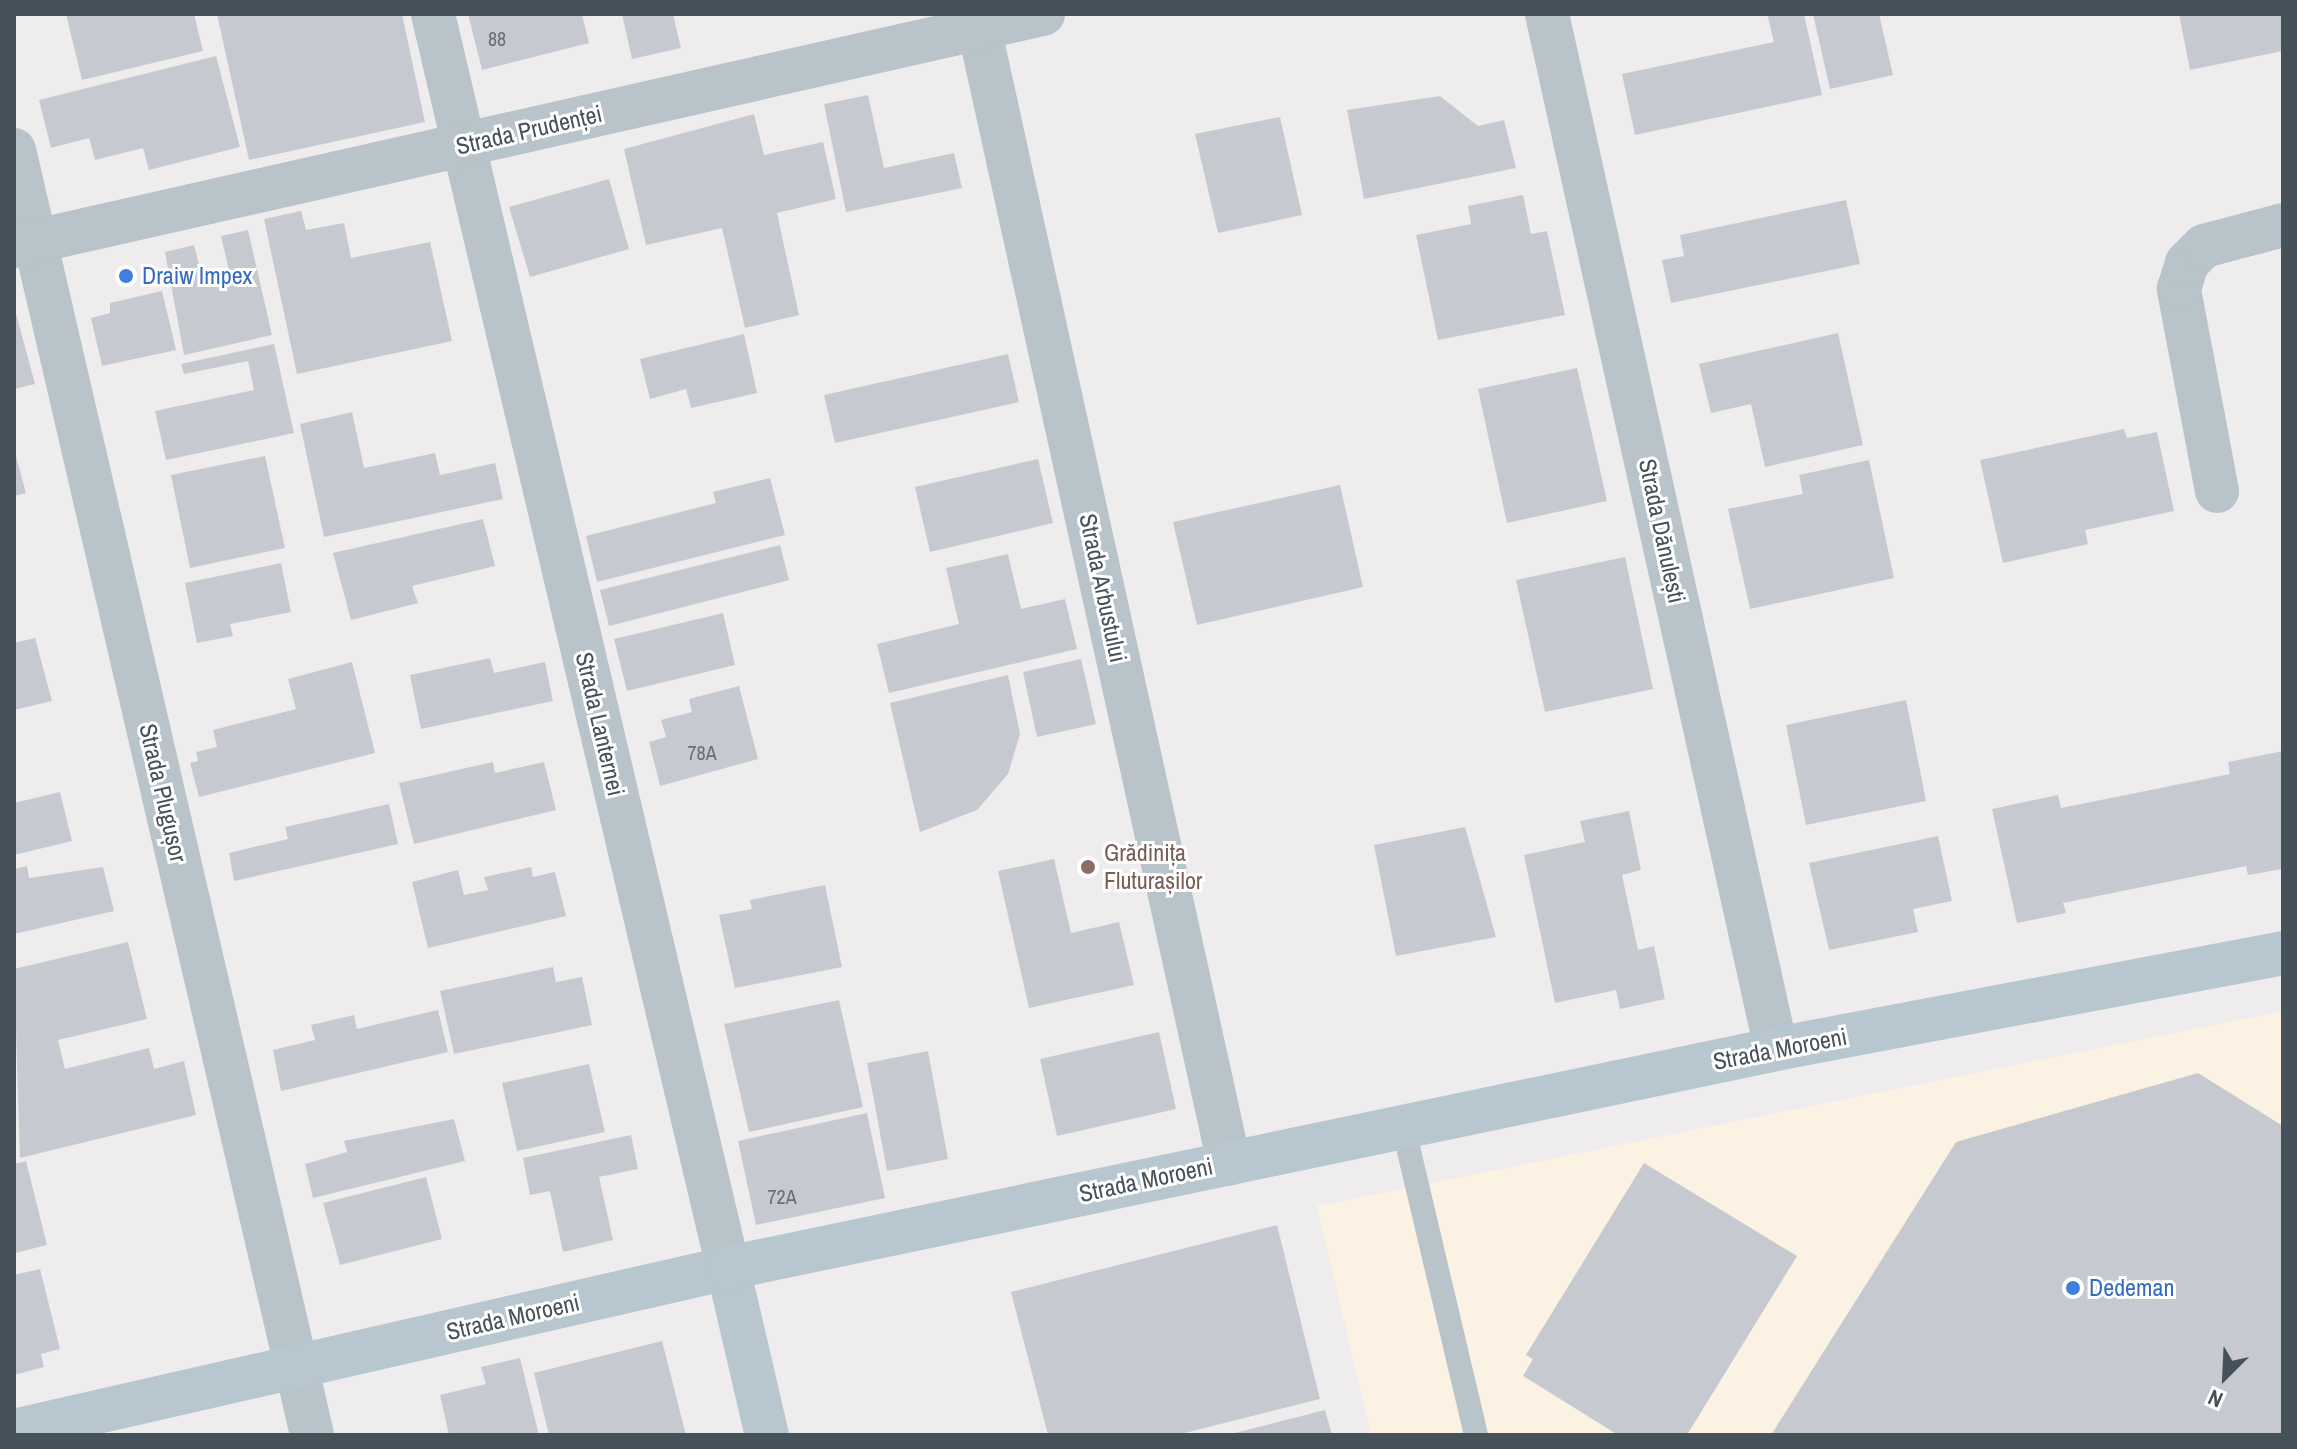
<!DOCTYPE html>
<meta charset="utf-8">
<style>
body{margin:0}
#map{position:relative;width:2297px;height:1449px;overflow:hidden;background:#efeced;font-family:"Archivo Narrow",sans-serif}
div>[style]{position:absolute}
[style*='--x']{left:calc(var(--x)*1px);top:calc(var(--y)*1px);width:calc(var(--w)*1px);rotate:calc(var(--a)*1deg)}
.commercial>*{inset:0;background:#fbf2e4}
.building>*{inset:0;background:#c6cad0}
.lane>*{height:24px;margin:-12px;padding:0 12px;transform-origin:12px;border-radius:12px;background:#b8c3ca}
.street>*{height:44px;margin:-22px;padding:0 22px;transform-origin:22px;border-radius:22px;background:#b8c3ca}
.secondary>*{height:44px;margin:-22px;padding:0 22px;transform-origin:22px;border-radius:22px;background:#b8c6cf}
.dots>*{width:22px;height:22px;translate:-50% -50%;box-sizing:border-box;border:4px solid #fff;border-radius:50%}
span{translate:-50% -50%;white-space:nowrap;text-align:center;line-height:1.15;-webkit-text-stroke:6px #fff;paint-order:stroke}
.number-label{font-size:20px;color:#657078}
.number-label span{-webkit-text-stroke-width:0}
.street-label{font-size:24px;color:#45525a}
.shop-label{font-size:24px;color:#366cbe}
.left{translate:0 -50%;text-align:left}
.education-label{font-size:24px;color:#785e54}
.frame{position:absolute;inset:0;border:16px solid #45525a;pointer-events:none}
.north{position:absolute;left:2185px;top:1337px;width:80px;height:80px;-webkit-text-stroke:6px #fff;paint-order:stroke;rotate:204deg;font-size:22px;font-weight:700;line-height:32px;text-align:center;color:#45525a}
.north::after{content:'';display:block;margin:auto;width:28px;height:36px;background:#45525a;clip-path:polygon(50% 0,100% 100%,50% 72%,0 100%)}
</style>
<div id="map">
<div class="commercial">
<div style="clip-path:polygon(2283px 1011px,2283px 1435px,1371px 1435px,1317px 1206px)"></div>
</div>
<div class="building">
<div style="clip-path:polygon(66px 14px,194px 14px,203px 51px,82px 80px)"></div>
<div style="clip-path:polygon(217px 14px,402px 14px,425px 122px,249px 160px)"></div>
<div style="clip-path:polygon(468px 14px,582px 14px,589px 43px,482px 70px)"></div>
<div style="clip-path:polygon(622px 14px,673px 14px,681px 48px,632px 59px)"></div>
<div style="clip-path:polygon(1767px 14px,1804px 14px,1822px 95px,1635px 135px,1622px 74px,1774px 42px)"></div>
<div style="clip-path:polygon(1813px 14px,1879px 14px,1893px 75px,1830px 89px)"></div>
<div style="clip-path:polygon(2179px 14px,2283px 14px,2283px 51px,2190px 70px)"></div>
<div style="clip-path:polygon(216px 56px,240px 147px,149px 170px,143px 148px,95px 160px,89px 138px,51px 148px,39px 100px)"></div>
<div style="clip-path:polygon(868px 95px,884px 168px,954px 153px,962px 188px,846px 212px,824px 104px)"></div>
<div style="clip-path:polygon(1440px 96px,1478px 126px,1504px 120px,1516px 168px,1364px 199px,1347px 110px)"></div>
<div style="clip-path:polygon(754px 114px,764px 155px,823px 142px,836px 199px,777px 213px,799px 315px,745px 328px,722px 228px,646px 245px,624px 149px)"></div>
<div style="clip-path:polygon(1280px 117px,1302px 215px,1218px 233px,1195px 134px)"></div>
<div style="clip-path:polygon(609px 179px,629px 249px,530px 277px,509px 207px)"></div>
<div style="clip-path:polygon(1523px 195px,1531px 234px,1547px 231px,1565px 315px,1438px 340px,1416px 235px,1471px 224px,1468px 206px)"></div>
<div style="clip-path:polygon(1846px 200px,1860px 264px,1671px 303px,1662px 260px,1684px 256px,1680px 235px)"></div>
<div style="clip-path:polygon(301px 211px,306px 230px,344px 223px,351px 258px,430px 242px,452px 341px,297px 374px,264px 219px)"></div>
<div style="clip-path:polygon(248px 230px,272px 335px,184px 355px,165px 252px,194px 245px,203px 281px,230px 275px,221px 236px)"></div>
<div style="clip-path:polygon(162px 291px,176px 350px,102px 366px,91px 318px,110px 313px,110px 303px)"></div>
<div style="clip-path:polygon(14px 306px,35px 384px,14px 389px)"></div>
<div style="clip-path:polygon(1838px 333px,1863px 445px,1765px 467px,1751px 404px,1711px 413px,1699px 364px)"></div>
<div style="clip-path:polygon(744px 334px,757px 393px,691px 408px,686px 389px,650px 399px,640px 359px)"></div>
<div style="clip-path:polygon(274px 344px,294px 433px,166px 460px,155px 411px,254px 390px,248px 361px,184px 374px,181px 364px)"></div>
<div style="clip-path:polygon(1008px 354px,1019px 402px,835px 443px,824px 395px)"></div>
<div style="clip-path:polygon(1577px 368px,1607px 501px,1507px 523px,1478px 389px)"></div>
<div style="clip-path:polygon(352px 412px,364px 468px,435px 453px,440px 475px,495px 463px,503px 499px,324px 537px,300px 424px)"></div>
<div style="clip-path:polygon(2124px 429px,2127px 438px,2157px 432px,2174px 511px,2085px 530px,2088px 544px,2003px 563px,1980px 460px)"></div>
<div style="clip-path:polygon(14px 449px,26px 493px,14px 496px)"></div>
<div style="clip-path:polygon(265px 456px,285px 548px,190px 568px,171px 475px)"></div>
<div style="clip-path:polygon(1038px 459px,1053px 523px,930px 552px,915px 487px)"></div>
<div style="clip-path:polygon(1869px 460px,1894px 578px,1750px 609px,1728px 509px,1803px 494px,1799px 475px)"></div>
<div style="clip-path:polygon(770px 478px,785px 535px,597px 582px,586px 536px,716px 503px,713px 492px)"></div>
<div style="clip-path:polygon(1340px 485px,1363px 587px,1197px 625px,1173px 522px)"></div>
<div style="clip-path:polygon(483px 519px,495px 566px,412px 586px,418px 603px,351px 620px,333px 553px)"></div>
<div style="clip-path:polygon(780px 545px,789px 580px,609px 626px,600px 590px)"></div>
<div style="clip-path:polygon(1008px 554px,1021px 609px,1065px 599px,1077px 649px,889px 693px,877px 644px,959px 624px,946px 568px)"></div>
<div style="clip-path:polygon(1625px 557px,1653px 689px,1545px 712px,1516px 580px)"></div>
<div style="clip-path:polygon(281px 563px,291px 612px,230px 624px,233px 636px,197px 643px,185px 583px)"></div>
<div style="clip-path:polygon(723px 613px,735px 665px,627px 691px,614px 639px)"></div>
<div style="clip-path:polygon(35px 638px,52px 701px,14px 710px,14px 643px)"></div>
<div style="clip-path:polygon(490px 658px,494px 673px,545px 662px,553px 701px,421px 729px,410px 675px)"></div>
<div style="clip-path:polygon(1081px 659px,1096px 724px,1037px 737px,1023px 672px)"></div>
<div style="clip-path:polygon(352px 662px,375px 753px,199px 797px,190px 763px,198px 761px,196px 752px,217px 747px,213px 730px,296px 709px,288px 679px)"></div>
<div style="clip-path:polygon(1008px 675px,1020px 734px,1008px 774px,977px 810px,920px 832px,890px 703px)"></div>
<div style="clip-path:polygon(739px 686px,758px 759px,660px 786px,649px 742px,666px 737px,661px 720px,692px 712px,689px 699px)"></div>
<div style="clip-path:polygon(1906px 700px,1926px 801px,1806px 825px,1786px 725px)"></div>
<div style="clip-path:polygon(2283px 751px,2283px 869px,2248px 875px,2246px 866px,2063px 903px,2066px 913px,2017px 923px,1992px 809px,2058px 795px,2061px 808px,2230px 774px,2228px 762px)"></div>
<div style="clip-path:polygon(493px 762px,495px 773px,544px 762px,556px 810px,414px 844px,399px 783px)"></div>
<div style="clip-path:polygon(60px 792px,72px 841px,14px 855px,14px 803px)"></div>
<div style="clip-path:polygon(389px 804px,398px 844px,234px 881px,229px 853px,288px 839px,285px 827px)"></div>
<div style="clip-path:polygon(1629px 811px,1641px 870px,1622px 875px,1638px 950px,1654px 946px,1665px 999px,1620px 1009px,1616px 990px,1555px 1003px,1524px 855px,1585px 842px,1580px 821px)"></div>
<div style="clip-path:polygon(1465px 827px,1496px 937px,1396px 956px,1374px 845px)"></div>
<div style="clip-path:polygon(1938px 836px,1952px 901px,1913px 909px,1918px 932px,1829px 950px,1809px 863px)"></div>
<div style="clip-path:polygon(1054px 859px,1071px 933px,1119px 922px,1134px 985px,1029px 1008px,998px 871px)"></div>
<div style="clip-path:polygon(27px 866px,29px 878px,103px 867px,114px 911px,14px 934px,14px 869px)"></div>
<div style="clip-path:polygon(531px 867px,533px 877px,555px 872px,566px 916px,428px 948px,412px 882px,458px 870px,464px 895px,488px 890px,484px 877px)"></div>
<div style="clip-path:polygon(825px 885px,842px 967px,735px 988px,719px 915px,752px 909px,750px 900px)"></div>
<div style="clip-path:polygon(128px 942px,147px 1019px,58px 1040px,65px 1069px,149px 1048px,154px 1069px,184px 1061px,196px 1115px,20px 1158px,14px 969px)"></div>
<div style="clip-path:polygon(553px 967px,556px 982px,582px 977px,592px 1025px,454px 1054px,440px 991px)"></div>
<div style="clip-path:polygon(839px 1000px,863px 1107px,749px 1132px,724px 1024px)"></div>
<div style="clip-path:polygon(438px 1010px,448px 1052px,281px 1091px,273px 1050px,315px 1040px,311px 1025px,354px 1015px,357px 1029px)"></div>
<div style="clip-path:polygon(1159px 1032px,1176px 1109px,1057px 1136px,1040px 1059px)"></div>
<div style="clip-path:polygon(928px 1051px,948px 1159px,887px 1171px,867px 1063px)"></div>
<div style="clip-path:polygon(589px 1064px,605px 1132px,517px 1151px,502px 1083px)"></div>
<div style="clip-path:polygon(2198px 1073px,2283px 1126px,2283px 1435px,1771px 1435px,1956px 1142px)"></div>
<div style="clip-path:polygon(867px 1113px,885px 1198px,756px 1225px,738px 1141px)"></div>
<div style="clip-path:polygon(454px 1119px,465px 1161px,313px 1198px,305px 1164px,347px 1152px,344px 1141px)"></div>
<div style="clip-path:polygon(631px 1135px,638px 1169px,599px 1177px,613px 1240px,563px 1252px,550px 1191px,530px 1195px,523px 1158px)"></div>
<div style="clip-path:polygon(26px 1161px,47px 1245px,15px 1253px,14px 1164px)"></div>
<div style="clip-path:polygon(1644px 1163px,1797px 1256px,1687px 1435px,1618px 1435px,1523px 1376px,1533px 1359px,1526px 1355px)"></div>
<div style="clip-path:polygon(426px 1177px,442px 1239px,340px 1265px,323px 1203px)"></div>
<div style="clip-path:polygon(1277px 1225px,1320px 1399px,1177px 1435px,1048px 1435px,1011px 1292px)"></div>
<div style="clip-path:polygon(40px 1269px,60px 1349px,41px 1354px,44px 1367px,14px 1375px,14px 1275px)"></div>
<div style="clip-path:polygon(662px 1341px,686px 1435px,549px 1435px,534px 1373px)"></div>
<div style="clip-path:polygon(520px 1358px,539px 1435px,449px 1435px,440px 1395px,486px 1384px,481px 1367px)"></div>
<div style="clip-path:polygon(1325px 1410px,1332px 1435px,1231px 1435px,1231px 1434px)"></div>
</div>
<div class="lane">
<div style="--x:1403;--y:1126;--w:318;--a:76.7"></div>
</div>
<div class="street">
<div style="--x:433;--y:14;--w:1288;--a:76.76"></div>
<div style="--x:976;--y:14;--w:1177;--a:77.58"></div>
<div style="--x:1547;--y:14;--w:1060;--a:77.52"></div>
<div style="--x:14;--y:150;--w:1319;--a:76.94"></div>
<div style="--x:14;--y:246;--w:1055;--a:-12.71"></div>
<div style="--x:2217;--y:491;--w:206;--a:-100.7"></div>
<div style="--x:2179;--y:289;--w:27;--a:-73"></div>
<div style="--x:2187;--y:263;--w:24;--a:-45"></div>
<div style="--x:2204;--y:246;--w:82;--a:-14.9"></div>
</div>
<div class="secondary">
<div style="--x:728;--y:1268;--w:171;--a:76.9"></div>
<div style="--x:14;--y:1431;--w:732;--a:-12.86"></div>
<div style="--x:728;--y:1268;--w:1071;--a:-11.8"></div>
<div style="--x:1776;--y:1049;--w:516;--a:-10.72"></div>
</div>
<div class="dots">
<div style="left:126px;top:276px;background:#3f7fe0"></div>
<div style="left:1088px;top:867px;background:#8d6e63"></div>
<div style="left:2073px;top:1288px;background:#3f7fe0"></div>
</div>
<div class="number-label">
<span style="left:497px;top:38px">88</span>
<span style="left:702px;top:752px">78A</span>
<span style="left:782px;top:1196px">72A</span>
</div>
<div class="street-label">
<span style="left:529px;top:130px;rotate:-13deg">Strada Prudenței</span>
<span style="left:1662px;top:531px;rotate:78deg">Strada Dănulești</span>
<span style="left:1103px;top:588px;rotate:78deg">Strada Arbustului</span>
<span style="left:600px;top:724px;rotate:77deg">Strada Lanternei</span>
<span style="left:163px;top:793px;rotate:77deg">Strada Plugușor</span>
<span style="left:1780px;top:1049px;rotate:-11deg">Strada Moroeni</span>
<span style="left:1146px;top:1180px;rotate:-12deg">Strada Moroeni</span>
<span style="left:513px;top:1317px;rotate:-13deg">Strada Moroeni</span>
</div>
<div class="shop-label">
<span class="left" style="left:142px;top:276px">Draiw Impex</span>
<span class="left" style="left:2089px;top:1288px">Dedeman</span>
</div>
<div class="education-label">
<span class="left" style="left:1104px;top:867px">Grădinița<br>Fluturașilor</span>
</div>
<div class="frame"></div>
<div class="north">N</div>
</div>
